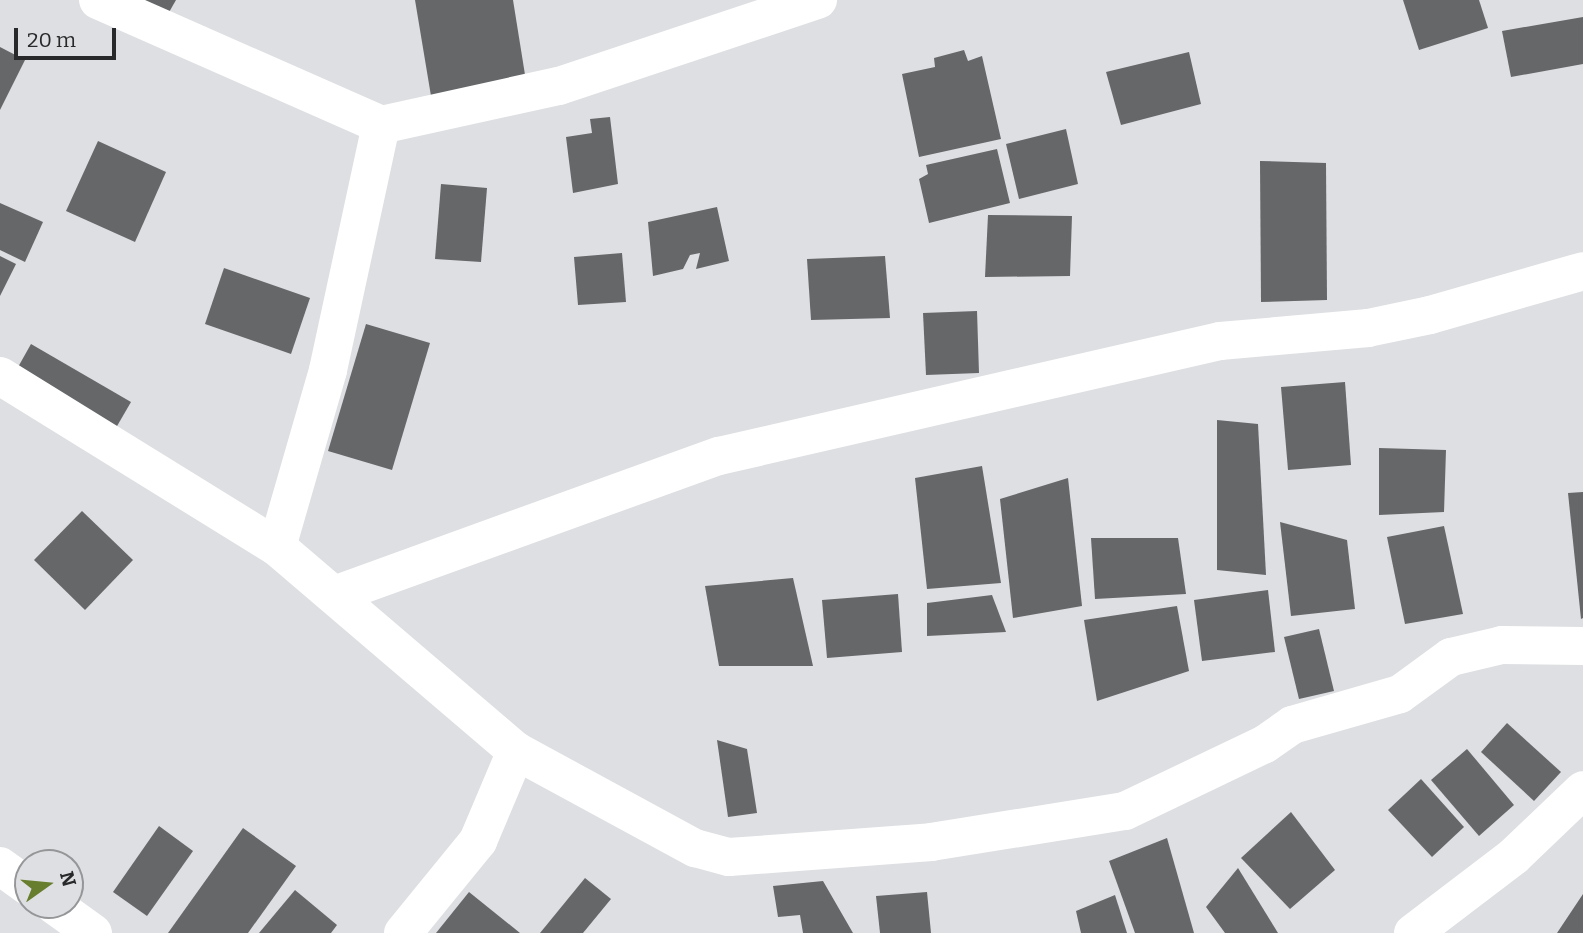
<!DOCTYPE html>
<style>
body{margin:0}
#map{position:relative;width:1583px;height:933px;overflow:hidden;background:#dedfe2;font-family:Bitter,serif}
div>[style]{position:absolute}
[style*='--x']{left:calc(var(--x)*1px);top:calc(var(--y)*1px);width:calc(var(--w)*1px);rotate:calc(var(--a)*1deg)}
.building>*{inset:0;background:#656769}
.minor>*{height:38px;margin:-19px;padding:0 19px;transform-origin:19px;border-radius:19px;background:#fff}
span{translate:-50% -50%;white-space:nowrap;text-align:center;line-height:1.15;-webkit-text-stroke:7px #dedfe2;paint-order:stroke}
.north{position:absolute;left:14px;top:849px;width:70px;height:70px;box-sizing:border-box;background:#dedfe2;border:2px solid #959698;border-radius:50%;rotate:75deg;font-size:19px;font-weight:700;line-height:28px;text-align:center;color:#28292a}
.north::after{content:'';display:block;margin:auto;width:24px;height:32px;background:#687e2f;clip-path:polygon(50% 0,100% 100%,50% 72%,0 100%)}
.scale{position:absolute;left:14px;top:28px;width:102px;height:32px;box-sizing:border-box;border:4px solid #28292a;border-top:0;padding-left:9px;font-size:21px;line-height:24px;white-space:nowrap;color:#28292a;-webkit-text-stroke:5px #dedfe2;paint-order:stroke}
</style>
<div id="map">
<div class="building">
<div style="clip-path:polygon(142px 0,176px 0,168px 14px)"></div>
<div style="clip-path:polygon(415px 0,513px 0,526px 81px,431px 96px)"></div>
<div style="clip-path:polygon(1403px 0,1479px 0,1488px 28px,1419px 50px)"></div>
<div style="clip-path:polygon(1583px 17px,1583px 64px,1511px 77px,1502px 31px)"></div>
<div style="clip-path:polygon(0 47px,25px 60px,0 110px)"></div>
<div style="clip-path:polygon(964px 50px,968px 61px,982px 56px,1001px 139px,919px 157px,902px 74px,935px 67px,934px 58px)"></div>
<div style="clip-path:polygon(1189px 52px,1201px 104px,1121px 125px,1106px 72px)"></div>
<div style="clip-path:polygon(610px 117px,618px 184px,573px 193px,566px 137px,592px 133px,590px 119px)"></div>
<div style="clip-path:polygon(1066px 129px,1078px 184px,1019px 199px,1006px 144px)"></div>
<div style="clip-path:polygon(98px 141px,166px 172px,135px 242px,66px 211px)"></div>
<div style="clip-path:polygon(997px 149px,1010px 203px,929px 223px,919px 179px,928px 174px,926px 165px)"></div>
<div style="clip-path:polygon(1260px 161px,1326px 163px,1327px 300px,1261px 302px)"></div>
<div style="clip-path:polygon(441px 184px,487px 188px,481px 262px,435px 259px)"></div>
<div style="clip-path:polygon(0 203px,43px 222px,25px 262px,0 250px)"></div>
<div style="clip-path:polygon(717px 207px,729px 261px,696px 269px,700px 253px,690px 255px,683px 269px,653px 276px,648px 222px)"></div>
<div style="clip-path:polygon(988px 215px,1072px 216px,1070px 276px,985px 277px)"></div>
<div style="clip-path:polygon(622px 253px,626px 302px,578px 305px,574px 257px)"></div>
<div style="clip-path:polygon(0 256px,16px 264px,0 296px)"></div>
<div style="clip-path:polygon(885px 256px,890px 318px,811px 320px,807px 259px)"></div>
<div style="clip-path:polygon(224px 268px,310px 298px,291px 354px,205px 324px)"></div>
<div style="clip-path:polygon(977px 311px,979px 373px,926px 375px,923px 313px)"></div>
<div style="clip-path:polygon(366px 324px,430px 343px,392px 470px,328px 451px)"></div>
<div style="clip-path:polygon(31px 344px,131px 402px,113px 433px,13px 376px)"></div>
<div style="clip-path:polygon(1345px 382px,1351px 465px,1288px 470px,1281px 387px)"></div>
<div style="clip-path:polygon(1217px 420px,1258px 424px,1266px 575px,1217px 570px)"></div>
<div style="clip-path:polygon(1379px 448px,1446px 450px,1444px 512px,1379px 515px)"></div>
<div style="clip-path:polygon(982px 466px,1001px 583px,927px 589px,915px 478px)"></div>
<div style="clip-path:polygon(1068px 478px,1082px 606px,1013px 618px,1000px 499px)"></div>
<div style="clip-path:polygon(1583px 492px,1583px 618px,1581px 619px,1568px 493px)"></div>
<div style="clip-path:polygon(82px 511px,133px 560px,85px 610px,34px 560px)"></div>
<div style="clip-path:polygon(1280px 522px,1347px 540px,1355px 609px,1291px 616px)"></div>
<div style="clip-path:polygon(1444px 526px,1463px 614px,1405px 624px,1387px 537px)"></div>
<div style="clip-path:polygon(1091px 538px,1178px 538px,1186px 594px,1095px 599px)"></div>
<div style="clip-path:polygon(793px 578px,813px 666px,719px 666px,705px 586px)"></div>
<div style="clip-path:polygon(1268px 590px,1275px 652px,1202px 661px,1194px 600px)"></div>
<div style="clip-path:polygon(898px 594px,902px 652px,827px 658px,822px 600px)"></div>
<div style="clip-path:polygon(992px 595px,1006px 632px,927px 636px,927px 603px)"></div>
<div style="clip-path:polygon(1177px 606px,1189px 671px,1097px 701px,1084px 620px)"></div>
<div style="clip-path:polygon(1319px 629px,1334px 691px,1299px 699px,1284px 637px)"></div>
<div style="clip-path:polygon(1507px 723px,1561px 772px,1534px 801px,1481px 752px)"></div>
<div style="clip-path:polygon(717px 740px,747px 749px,757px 813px,728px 817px)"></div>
<div style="clip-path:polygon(1467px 749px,1514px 805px,1479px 836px,1431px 780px)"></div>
<div style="clip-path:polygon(1421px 779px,1464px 827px,1432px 857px,1388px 810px)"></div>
<div style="clip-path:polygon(1291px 812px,1335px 870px,1290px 909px,1241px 858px)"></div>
<div style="clip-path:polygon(159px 826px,193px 851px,147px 916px,113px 892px)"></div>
<div style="clip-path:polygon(243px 828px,296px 866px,248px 933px,168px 933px)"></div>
<div style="clip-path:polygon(1167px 838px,1194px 933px,1135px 933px,1109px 861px)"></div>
<div style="clip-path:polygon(1238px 868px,1278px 933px,1225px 933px,1206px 907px)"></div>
<div style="clip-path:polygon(585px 878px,611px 899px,583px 933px,540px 933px)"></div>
<div style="clip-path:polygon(823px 881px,853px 933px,803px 933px,800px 915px,778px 917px,773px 886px)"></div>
<div style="clip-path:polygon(295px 890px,337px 925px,331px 933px,259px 933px)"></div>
<div style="clip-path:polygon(469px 892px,520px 933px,436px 933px)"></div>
<div style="clip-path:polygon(927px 892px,931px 933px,880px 933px,876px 896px)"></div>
<div style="clip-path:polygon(1583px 894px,1583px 933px,1557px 933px)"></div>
<div style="clip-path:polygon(1115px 895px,1127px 933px,1081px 933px,1076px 911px)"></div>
</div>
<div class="minor">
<div style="--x:98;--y:0;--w:309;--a:23.8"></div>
<div style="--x:381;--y:125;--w:182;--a:-12.4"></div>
<div style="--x:559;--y:86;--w:273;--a:-18.4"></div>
<div style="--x:0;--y:376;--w:326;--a:31.7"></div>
<div style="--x:277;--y:547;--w:314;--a:40.5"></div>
<div style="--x:516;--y:751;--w:204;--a:28.5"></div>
<div style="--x:695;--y:848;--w:35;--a:15"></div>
<div style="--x:729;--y:857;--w:203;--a:-4.2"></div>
<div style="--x:931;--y:842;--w:196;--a:-9.1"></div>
<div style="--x:1125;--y:811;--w:155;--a:-25.6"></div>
<div style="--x:1265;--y:744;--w:33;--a:-35"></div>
<div style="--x:1292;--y:725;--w:112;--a:-16"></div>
<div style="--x:1400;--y:694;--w:63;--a:-36"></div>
<div style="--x:1451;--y:657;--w:52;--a:-13.2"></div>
<div style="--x:1502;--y:645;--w:81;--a:0.7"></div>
<div style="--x:277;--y:547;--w:184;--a:-73.9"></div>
<div style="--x:328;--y:370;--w:251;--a:-77.8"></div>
<div style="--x:334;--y:595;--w:409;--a:-19.9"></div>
<div style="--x:719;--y:456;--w:514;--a:-12.93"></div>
<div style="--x:1220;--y:341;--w:149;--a:-5"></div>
<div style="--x:1368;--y:328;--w:63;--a:-11.8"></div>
<div style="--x:1430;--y:315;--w:159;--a:-16"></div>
<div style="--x:0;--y:866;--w:34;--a:36"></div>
<div style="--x:54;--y:905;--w:48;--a:35.7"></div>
<div style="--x:403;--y:933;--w:119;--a:-50.8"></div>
<div style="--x:478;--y:841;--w:98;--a:-67.1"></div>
<div style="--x:1413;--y:933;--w:127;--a:-37.3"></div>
<div style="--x:1514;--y:856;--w:95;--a:-43.7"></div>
</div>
<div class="north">N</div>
<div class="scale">20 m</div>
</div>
